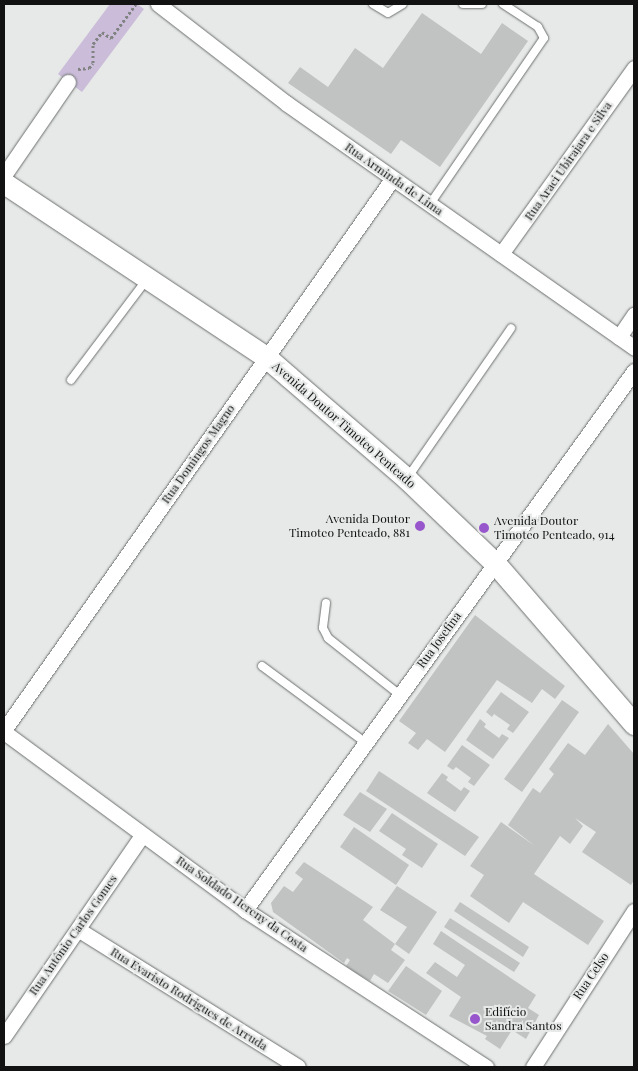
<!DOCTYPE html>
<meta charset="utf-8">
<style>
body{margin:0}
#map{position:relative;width:638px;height:1071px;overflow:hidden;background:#e6e9e7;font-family:"Playfair Display",serif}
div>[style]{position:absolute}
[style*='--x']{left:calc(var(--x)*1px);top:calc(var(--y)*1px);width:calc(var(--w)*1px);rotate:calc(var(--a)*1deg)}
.green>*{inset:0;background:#cbbdda}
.building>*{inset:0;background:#c0c3c1}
.path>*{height:3px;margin-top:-1.5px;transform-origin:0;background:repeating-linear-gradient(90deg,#808281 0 2.5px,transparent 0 5px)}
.roads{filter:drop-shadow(0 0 1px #6c6f6d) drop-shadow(0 0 1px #6c6f6d)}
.lane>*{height:8px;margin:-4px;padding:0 4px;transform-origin:4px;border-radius:4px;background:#fff}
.street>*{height:15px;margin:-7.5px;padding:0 7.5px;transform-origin:7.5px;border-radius:7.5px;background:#fff}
.secondary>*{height:21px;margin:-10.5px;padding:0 10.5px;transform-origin:10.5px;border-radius:10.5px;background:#fff}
.dots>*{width:14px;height:14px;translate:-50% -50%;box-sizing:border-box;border:2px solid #e6e9e7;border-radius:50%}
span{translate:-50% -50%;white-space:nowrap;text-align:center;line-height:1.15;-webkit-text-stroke:4px #e6e9e7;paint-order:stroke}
.street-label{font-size:12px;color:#111211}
.poi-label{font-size:12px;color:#111211}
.right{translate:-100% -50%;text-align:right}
.left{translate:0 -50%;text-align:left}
.frame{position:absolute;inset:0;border:5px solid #111211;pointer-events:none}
</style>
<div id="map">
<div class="green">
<div style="clip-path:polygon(110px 4px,137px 4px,144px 9px,82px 92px,58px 74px)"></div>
</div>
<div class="building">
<div style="clip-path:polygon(422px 13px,481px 54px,502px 23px,528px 41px,440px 167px,401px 140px,391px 154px,288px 83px,300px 67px,328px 87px,355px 48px,383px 68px)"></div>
<div style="clip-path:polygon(475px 615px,565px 686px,555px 699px,542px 689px,532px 703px,497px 680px,445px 752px,427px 739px,418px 750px,408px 743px,416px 733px,399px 721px)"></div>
<div style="clip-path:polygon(501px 692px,529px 712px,513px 733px,507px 729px,510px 725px,494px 714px,492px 717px,486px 712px)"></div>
<div style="clip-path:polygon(562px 700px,579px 712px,522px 792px,504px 779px)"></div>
<div style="clip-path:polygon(480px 719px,486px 724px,484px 727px,499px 738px,502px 734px,509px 738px,493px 759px,466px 740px)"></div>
<div style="clip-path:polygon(608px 724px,634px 754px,634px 880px,631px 885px,582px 852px,596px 832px,575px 818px,583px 826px,570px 844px,560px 836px,534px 874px,604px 921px,588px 945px,523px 902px,509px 923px,470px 896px,484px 875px,470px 866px,501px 822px,535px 846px,508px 825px,533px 788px,540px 793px,554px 774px,549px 769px,568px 743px,585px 755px)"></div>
<div style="clip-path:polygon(462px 745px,490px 765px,474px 786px,468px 782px,471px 778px,456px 767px,453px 770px,447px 766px)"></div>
<div style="clip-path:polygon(379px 771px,479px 837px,465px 856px,366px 791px)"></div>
<div style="clip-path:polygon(442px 773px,448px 777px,446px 780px,461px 791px,464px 787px,470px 791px,455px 812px,427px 793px)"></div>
<div style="clip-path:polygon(360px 792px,387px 809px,370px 832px,343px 815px)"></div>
<div style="clip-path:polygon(392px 813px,438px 844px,422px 868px,402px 855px,406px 849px,379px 831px)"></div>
<div style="clip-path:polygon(354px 827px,409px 865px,396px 885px,340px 847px)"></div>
<div style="clip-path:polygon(304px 862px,373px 907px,363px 920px,395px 944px,391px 950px,405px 960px,388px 983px,374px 974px,370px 981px,356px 973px,346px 966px,350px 960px,347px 958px,344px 963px,273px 912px,271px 903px,284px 886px,293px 892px,303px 879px,295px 873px)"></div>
<div style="clip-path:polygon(397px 886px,437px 912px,409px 954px,395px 944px,407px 927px,380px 910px)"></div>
<div style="clip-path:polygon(460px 902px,529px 947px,523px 957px,454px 911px)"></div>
<div style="clip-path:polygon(450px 918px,520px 963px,514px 972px,444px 927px)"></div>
<div style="clip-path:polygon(441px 931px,536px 995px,528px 1008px,539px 1015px,526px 1039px,512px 1030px,500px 1049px,485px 1039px,487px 1036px,449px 1016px,461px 997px,426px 973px,435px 962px,457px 977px,465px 965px,433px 944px)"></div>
<div style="clip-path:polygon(406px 966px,442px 991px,426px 1015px,388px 991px)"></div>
</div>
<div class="path">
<div style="--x:78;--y:69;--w:11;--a:-5"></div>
<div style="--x:89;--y:68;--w:6;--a:-51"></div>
<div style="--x:93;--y:63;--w:19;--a:-90"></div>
<div style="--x:93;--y:44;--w:15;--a:-53"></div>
<div style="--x:102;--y:32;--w:11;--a:34"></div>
<div style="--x:111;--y:38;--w:42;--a:-53.7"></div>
</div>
<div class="roads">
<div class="lane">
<div style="--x:373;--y:4;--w:17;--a:31"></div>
<div style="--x:388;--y:13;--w:17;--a:-31"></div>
<div style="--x:463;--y:4;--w:19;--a:0"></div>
<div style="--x:430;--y:204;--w:201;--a:-55.5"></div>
<div style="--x:544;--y:38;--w:13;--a:-119"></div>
<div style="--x:538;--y:27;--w:42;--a:-146.7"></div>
<div style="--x:71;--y:380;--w:126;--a:-53"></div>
<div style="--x:408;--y:477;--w:181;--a:-55.3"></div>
<div style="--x:326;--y:603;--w:25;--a:97"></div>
<div style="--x:323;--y:628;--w:11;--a:63"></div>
<div style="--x:328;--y:638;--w:92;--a:38.4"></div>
<div style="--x:262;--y:666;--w:129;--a:36.5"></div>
</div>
<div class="street">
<div style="--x:158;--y:4;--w:162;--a:37.7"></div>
<div style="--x:286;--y:103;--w:426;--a:35.1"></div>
<div style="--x:4;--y:175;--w:113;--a:-55.5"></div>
<div style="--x:501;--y:254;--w:229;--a:-54.4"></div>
<div style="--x:619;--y:337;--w:27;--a:-56"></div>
<div style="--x:4;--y:730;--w:675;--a:-54.83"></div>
<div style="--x:4;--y:732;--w:300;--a:36.4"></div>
<div style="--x:245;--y:910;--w:288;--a:33.1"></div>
<div style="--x:245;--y:910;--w:665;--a:-54.18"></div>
<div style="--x:79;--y:930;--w:258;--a:32"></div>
<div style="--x:4;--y:1036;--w:244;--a:-55.5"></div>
<div style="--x:533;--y:1067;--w:186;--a:-57.1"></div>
</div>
<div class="secondary">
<div style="--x:4;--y:183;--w:315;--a:33.6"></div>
<div style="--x:266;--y:357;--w:30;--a:41"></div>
<div style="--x:289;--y:377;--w:156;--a:40.8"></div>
<div style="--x:407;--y:479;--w:122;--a:43.7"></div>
<div style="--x:495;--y:563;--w:213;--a:49.2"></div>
</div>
</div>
<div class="dots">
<div style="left:420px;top:526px;background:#9756cb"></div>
<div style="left:484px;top:528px;background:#9756cb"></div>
<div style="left:475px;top:1019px;background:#9756cb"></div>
</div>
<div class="street-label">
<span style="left:568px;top:161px;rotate:-55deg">Rua Araci Ubirajara e Silva</span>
<span style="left:394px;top:179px;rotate:35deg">Rua Arminda de Lima</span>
<span style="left:344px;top:425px;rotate:41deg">Avenida Doutor Timoteo Penteado</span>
<span style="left:198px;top:454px;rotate:-55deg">Rua Domingos Magno</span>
<span style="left:439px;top:640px;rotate:-54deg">Rua Josefina</span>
<span style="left:242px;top:904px;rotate:35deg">Rua Soldado Hereny da Costa</span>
<span style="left:73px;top:935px;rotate:-55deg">Rua Antônio Carlos Gomes</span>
<span style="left:591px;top:976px;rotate:-56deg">Rua Celso</span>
<span style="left:189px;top:999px;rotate:32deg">Rua Evaristo Rodrigues de Arruda</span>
</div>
<div class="poi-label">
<span class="right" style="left:410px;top:526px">Avenida Doutor<br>Timoteo Penteado, 881</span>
<span class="left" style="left:494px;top:528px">Avenida Doutor<br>Timoteo Penteado, 914</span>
<span class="left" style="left:485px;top:1019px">Edifício<br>Sandra Santos</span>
</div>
<div class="frame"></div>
</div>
